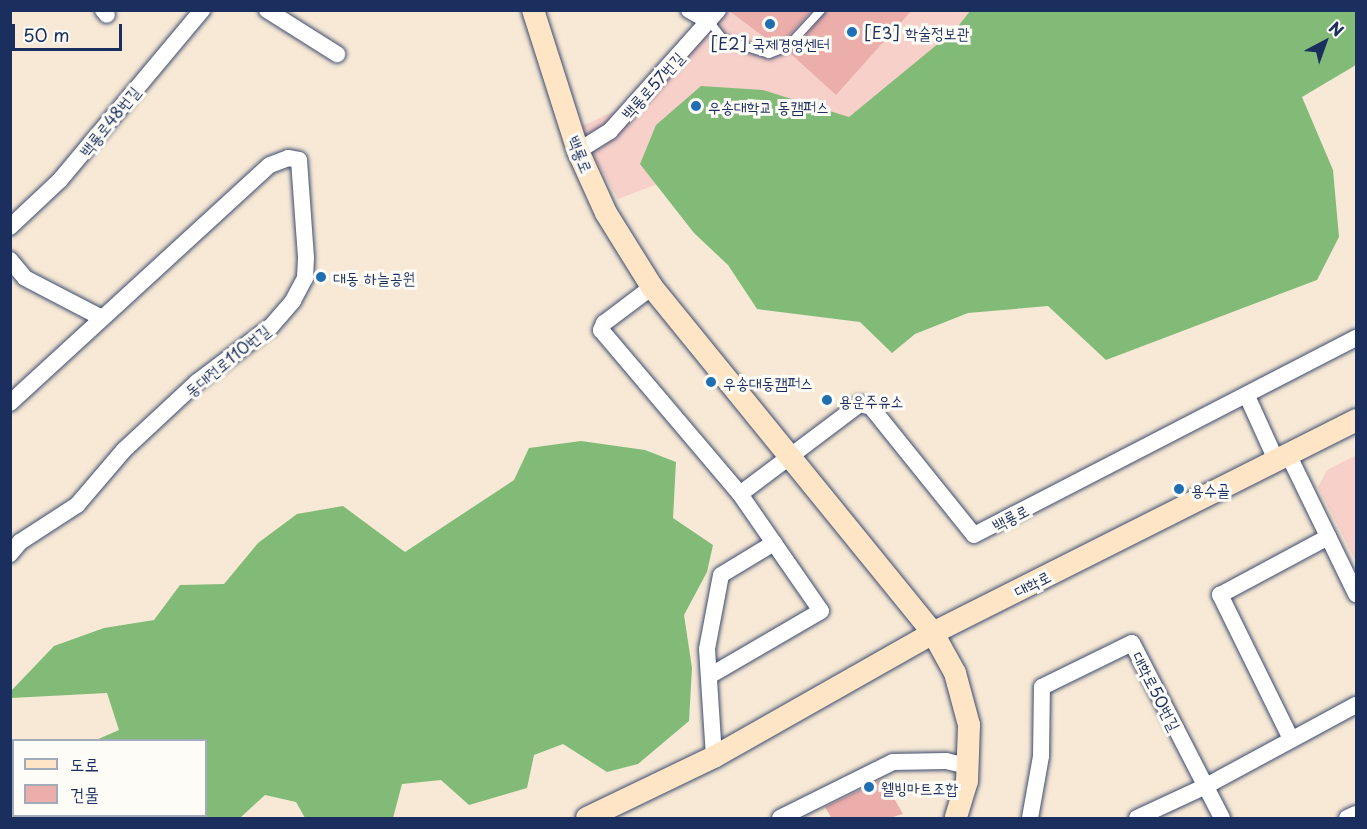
<!DOCTYPE html>
<meta charset="utf-8">
<style>
body{margin:0}
#map{position:relative;width:1367px;height:829px;overflow:hidden;background:#f7e9d5;font-family:"Playpen Sans","Poor Story",sans-serif}
div>[style]{position:absolute}
[style*='--x']{left:calc(var(--x)*1px);top:calc(var(--y)*1px);width:calc(var(--w)*1px);rotate:calc(var(--a)*1deg)}
.built>*{inset:0;background:#f7d0c9}
.forest>*{inset:0;background:#82bb78}
.building>*{inset:0;background:#ebaeaa}
.roads{filter:drop-shadow(0 0 2px #3c4b70) drop-shadow(0 0 2px #3c4b70)}
.lane>*{height:8px;margin:-4px;padding:0 4px;transform-origin:4px;border-radius:4px;background:#fff}
.street>*{height:16px;margin:-8px;padding:0 8px;transform-origin:8px;border-radius:8px;background:#fff}
.secondary>*{height:22px;margin:-11px;padding:0 11px;transform-origin:11px;border-radius:11px;background:#fde5c5}
.dots>*{width:16px;height:16px;translate:-50% -50%;box-sizing:border-box;border:3px solid #fdfcf7;border-radius:50%}
span{translate:-50% -50%;white-space:nowrap;text-align:center;line-height:1.15;-webkit-text-stroke:6px #fdfcf7;paint-order:stroke}
.poi-label{font-size:16px;color:#1b2f5e}
.left{translate:0 -50%;text-align:left}
.street-label{font-size:16px;color:#1b2f5e}
.frame{position:absolute;inset:0;border:12px solid #1b2f5e;pointer-events:none}
.legend{position:absolute;left:12px;top:739px;width:195px;height:78px;box-sizing:border-box;background:#fdfcf7;border:2px solid #a3aaba;margin:0;padding:8px 10px;list-style:none;font-size:18px;color:#1b2f5e}
.legend li{display:flex;align-items:center;gap:12px;height:30px}
.legend b{width:30px;border:2px solid #a3aaba}
.north{position:absolute;left:1295px;top:12px;width:60px;height:60px;-webkit-text-stroke:4px #fdfcf7;paint-order:stroke;rotate:41deg;font-size:16px;font-weight:700;line-height:24px;text-align:center;color:#1b2f5e}
.north::after{content:'';display:block;margin:auto;width:21px;height:27px;background:#1b2f5e;clip-path:polygon(50% 0,100% 100%,50% 72%,0 100%)}
.scale{position:absolute;left:12px;top:24px;width:110px;height:27px;box-sizing:border-box;border:3px solid #1b2f5e;border-top:0;padding-left:8px;font-size:18px;line-height:21px;white-space:nowrap;color:#1b2f5e;-webkit-text-stroke:4px #fdfcf7;paint-order:stroke}
</style>
<div id="map">
<div class="built">
<div style="clip-path:polygon(710px 11px,1084px 11px,856px 138px,663px 182px,618px 199px,578px 128px,621px 108px)"></div>
<div style="clip-path:polygon(1356px 455px,1356px 562px,1318px 487px,1327px 470px)"></div>
</div>
<div class="forest">
<div style="clip-path:polygon(970px 11px,1356px 11px,1356px 65px,1302px 97px,1333px 170px,1339px 237px,1317px 280px,1106px 360px,1048px 306px,968px 313px,915px 334px,892px 353px,860px 322px,757px 309px,728px 265px,694px 233px,640px 164px,656px 125px,701px 86px,763px 90px,849px 117px,956px 29px)"></div>
<div style="clip-path:polygon(581px 441px,645px 450px,676px 462px,673px 518px,713px 545px,707px 572px,684px 615px,692px 668px,689px 721px,638px 764px,607px 772px,563px 744px,534px 755px,527px 788px,469px 805px,441px 780px,402px 784px,393px 818px,305px 818px,296px 802px,265px 795px,240px 818px,11px 818px,13px 804px,14px 816px,206px 816px,206px 740px,96px 740px,119px 730px,107px 693px,11px 698px,11px 691px,54px 646px,104px 628px,154px 620px,180px 585px,224px 584px,258px 543px,297px 514px,343px 506px,405px 552px,514px 480px,529px 448px)"></div>
</div>
<div class="building">
<div style="clip-path:polygon(728px 10px,812px 10px,788px 36px,772px 43px)"></div>
<div style="clip-path:polygon(827px 10px,912px 10px,836px 95px,791px 54px)"></div>
<div style="clip-path:polygon(883px 779px,903px 814px,886px 819px,832px 819px,825px 807px)"></div>
</div>
<div class="roads">
<div class="lane">
<div style="--x:709;--y:21;--w:24;--a:52"></div>
<div style="--x:724;--y:40;--w:47;--a:17.3"></div>
<div style="--x:769;--y:54;--w:19;--a:-21"></div>
<div style="--x:787;--y:47;--w:50;--a:-47.4"></div>
</div>
<div class="street">
<div style="--x:103;--y:10;--w:6;--a:51"></div>
<div style="--x:267;--y:10;--w:83;--a:32.2"></div>
<div style="--x:689;--y:10;--w:23;--a:29"></div>
<div style="--x:578;--y:151;--w:38;--a:-32"></div>
<div style="--x:610;--y:131;--w:162;--a:-48.2"></div>
<div style="--x:10;--y:227;--w:69;--a:-43.2"></div>
<div style="--x:60;--y:180;--w:222;--a:-50.1"></div>
<div style="--x:10;--y:260;--w:23;--a:50"></div>
<div style="--x:25;--y:278;--w:87;--a:27.5"></div>
<div style="--x:652;--y:287;--w:60;--a:143.1"></div>
<div style="--x:604;--y:323;--w:8;--a:113"></div>
<div style="--x:601;--y:330;--w:215;--a:49.7"></div>
<div style="--x:740;--y:494;--w:142;--a:55.3"></div>
<div style="--x:821;--y:611;--w:127;--a:149.8"></div>
<div style="--x:1247;--y:396;--w:70;--a:65.6"></div>
<div style="--x:10;--y:403;--w:352;--a:-42.5"></div>
<div style="--x:270;--y:165;--w:19;--a:-21"></div>
<div style="--x:288;--y:158;--w:11;--a:10"></div>
<div style="--x:299;--y:160;--w:98;--a:85.9"></div>
<div style="--x:306;--y:258;--w:20;--a:93"></div>
<div style="--x:305;--y:278;--w:26;--a:118"></div>
<div style="--x:293;--y:301;--w:35;--a:131"></div>
<div style="--x:270;--y:327;--w:91;--a:143"></div>
<div style="--x:197;--y:382;--w:100;--a:137"></div>
<div style="--x:124;--y:450;--w:72;--a:130.5"></div>
<div style="--x:77;--y:505;--w:68;--a:147"></div>
<div style="--x:20;--y:542;--w:16;--a:130"></div>
<div style="--x:1288;--y:454;--w:156;--a:64.1"></div>
<div style="--x:740;--y:494;--w:150;--a:-36.9"></div>
<div style="--x:860;--y:404;--w:11;--a:15"></div>
<div style="--x:871;--y:407;--w:164;--a:51.2"></div>
<div style="--x:974;--y:535;--w:430;--a:-27.3"></div>
<div style="--x:1291;--y:739;--w:161;--a:-116.2"></div>
<div style="--x:1220;--y:595;--w:123;--a:-28.2"></div>
<div style="--x:714;--y:757;--w:108;--a:-93.7"></div>
<div style="--x:707;--y:649;--w:75;--a:-79.3"></div>
<div style="--x:721;--y:575;--w:62;--a:-31.1"></div>
<div style="--x:780;--y:818;--w:126;--a:-26.4"></div>
<div style="--x:893;--y:762;--w:53;--a:-1.1"></div>
<div style="--x:946;--y:761;--w:22;--a:13"></div>
<div style="--x:1030;--y:818;--w:63;--a:-79.9"></div>
<div style="--x:1041;--y:756;--w:69;--a:-89.2"></div>
<div style="--x:1042;--y:687;--w:100;--a:-26.1"></div>
<div style="--x:1132;--y:643;--w:197;--a:62.8"></div>
<div style="--x:1137;--y:818;--w:76;--a:-24.9"></div>
<div style="--x:1206;--y:786;--w:170;--a:-28.4"></div>
<div style="--x:1347;--y:818;--w:10;--a:-24"></div>
</div>
<div class="secondary">
<div style="--x:533;--y:10;--w:148;--a:72.3"></div>
<div style="--x:578;--y:151;--w:68;--a:65.7"></div>
<div style="--x:606;--y:213;--w:87;--a:58.1"></div>
<div style="--x:652;--y:287;--w:446;--a:50.9"></div>
<div style="--x:933;--y:633;--w:46;--a:61.2"></div>
<div style="--x:955;--y:673;--w:54;--a:74.9"></div>
<div style="--x:969;--y:725;--w:56;--a:92"></div>
<div style="--x:967;--y:781;--w:39;--a:107"></div>
<div style="--x:587;--y:818;--w:141;--a:-25.7"></div>
<div style="--x:714;--y:757;--w:252;--a:-29.5"></div>
<div style="--x:933;--y:633;--w:474;--a:-26.7"></div>
</div>
</div>
<div class="dots">
<div style="left:770px;top:24px;background:#1f6fb2"></div>
<div style="left:852px;top:32px;background:#1f6fb2"></div>
<div style="left:696px;top:106px;background:#1f6fb2"></div>
<div style="left:321px;top:277px;background:#1f6fb2"></div>
<div style="left:711px;top:382px;background:#1f6fb2"></div>
<div style="left:827px;top:400px;background:#1f6fb2"></div>
<div style="left:1179px;top:489px;background:#1f6fb2"></div>
<div style="left:869px;top:787px;background:#1f6fb2"></div>
</div>
<div class="poi-label">
<span class="left" style="left:864px;top:32px">[E3] 학술정보관</span>
<span style="left:770px;top:43px">[E2] 국제경영센터</span>
<span class="left" style="left:708px;top:106px">우송대학교 동캠퍼스</span>
<span class="left" style="left:333px;top:277px">대동 하늘공원</span>
<span class="left" style="left:723px;top:382px">우송대동캠퍼스</span>
<span class="left" style="left:839px;top:400px">용운주유소</span>
<span class="left" style="left:1191px;top:489px">용수골</span>
<span class="left" style="left:881px;top:787px">웰빙마트조합</span>
</div>
<div class="street-label">
<span style="left:652px;top:85px;rotate:-48deg">백룡로57번길</span>
<span style="left:109px;top:121px;rotate:-51deg">백룡로48번길</span>
<span style="left:581px;top:154px;rotate:68deg">백룡로</span>
<span style="left:227px;top:360px;rotate:-39deg">동대전로110번길</span>
<span style="left:1010px;top:517px;rotate:-27deg">백룡로</span>
<span style="left:1032px;top:583px;rotate:-27deg">대학로</span>
<span style="left:1157px;top:691px;rotate:63deg">대학로50번길</span>
</div>
<div class="frame"></div>
<ul class="legend">
<li><b style="height:8px;background:#fde5c5"></b>도로</li>
<li><b style="height:16px;background:#ebaeaa"></b>건물</li>
</ul>
<div class="north">N</div>
<div class="scale">50 m</div>
</div>
